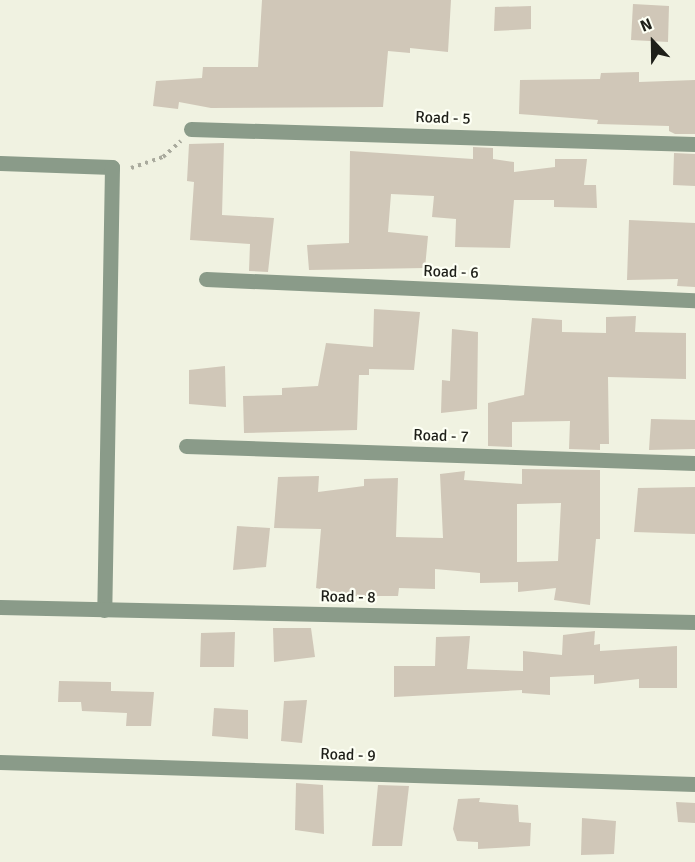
<!DOCTYPE html>
<style>
body{margin:0}
#map{position:relative;width:695px;height:862px;overflow:hidden;background:#f0f2e1;font-family:Signika,sans-serif}
div>[style]{position:absolute}
[style*='--x']{left:calc(var(--x)*1px);top:calc(var(--y)*1px);width:calc(var(--w)*1px);rotate:calc(var(--a)*1deg)}
.building>*{inset:0;background:#d0c7b8}
.path>*{height:4px;margin-top:-2px;transform-origin:0;background:repeating-linear-gradient(90deg,#a9aa9d 0 3px,transparent 0 7.5px)}
.minor>*{height:15px;margin:-7.5px;padding:0 7.5px;transform-origin:7.5px;border-radius:7.5px;background:#8a9b89}
span{translate:-50% -50%;white-space:nowrap;text-align:center;line-height:1.15;-webkit-text-stroke:4.5px #fdfff4;paint-order:stroke}
.street-label{font-size:16px;color:#1e1f19}
.north{position:absolute;left:623px;top:12px;width:60px;height:60px;-webkit-text-stroke:4px #fdfff4;paint-order:stroke;rotate:338deg;font-size:16px;font-weight:700;line-height:24px;text-align:center;color:#1e1f19}
.north::after{content:'';display:block;margin:auto;width:21px;height:27px;background:#1e1f19;clip-path:polygon(50% 0,100% 100%,50% 72%,0 100%)}
</style>
<div id="map">
<div class="building">
<div style="clip-path:polygon(262px 0,451px 0,448px 52px,410px 48px,410px 53px,388px 51px,383px 107px,211px 108px,179px 102px,178px 109px,153px 106px,156px 81px,202px 78px,203px 67px,258px 67px)"></div>
<div style="clip-path:polygon(633px 4px,669px 6px,668px 42px,631px 40px)"></div>
<div style="clip-path:polygon(531px 6px,531px 29px,494px 31px,495px 7px)"></div>
<div style="clip-path:polygon(639px 72px,639px 82px,695px 80px,695px 134px,675px 134px,669px 131px,669px 126px,597px 124px,598px 120px,519px 114px,520px 80px,600px 79px,601px 73px)"></div>
<div style="clip-path:polygon(224px 143px,222px 215px,274px 218px,268px 272px,249px 271px,250px 244px,190px 240px,194px 182px,187px 181px,189px 144px)"></div>
<div style="clip-path:polygon(473px 147px,493px 148px,493px 159px,514px 162px,514px 172px,555px 167px,555px 159px,587px 159px,584px 185px,596px 185px,597px 208px,554px 207px,554px 200px,514px 200px,510px 248px,455px 247px,456px 219px,432px 217px,434px 196px,391px 194px,388px 232px,428px 236px,425px 268px,309px 270px,307px 245px,349px 243px,350px 151px,473px 159px)"></div>
<div style="clip-path:polygon(674px 153px,695px 154px,695px 186px,673px 185px)"></div>
<div style="clip-path:polygon(629px 220px,695px 223px,695px 287px,677px 286px,678px 279px,627px 280px)"></div>
<div style="clip-path:polygon(374px 309px,420px 312px,414px 370px,369px 369px,369px 375px,359px 375px,357px 430px,244px 433px,243px 396px,282px 395px,282px 388px,318px 386px,326px 343px,373px 347px)"></div>
<div style="clip-path:polygon(636px 316px,635px 332px,686px 333px,686px 379px,608px 377px,609px 444px,600px 444px,600px 450px,569px 449px,570px 421px,512px 422px,512px 447px,488px 446px,488px 403px,524px 395px,532px 318px,562px 320px,562px 332px,606px 333px,606px 317px)"></div>
<div style="clip-path:polygon(452px 329px,478px 332px,477px 409px,441px 413px,442px 380px,450px 381px)"></div>
<div style="clip-path:polygon(225px 366px,226px 407px,189px 404px,189px 370px)"></div>
<div style="clip-path:polygon(651px 419px,695px 420px,695px 449px,649px 450px)"></div>
<div style="clip-path:polygon(evenodd,522px 469px,600px 470px,600px 539px,596px 539px,590px 605px,554px 600px,556px 588px,518px 592px,518px 582px,480px 583px,480px 573px,435px 569px,435px 589px,399px 588px,398px 596px,352px 596px,316px 588px,321px 529px,274px 528px,278px 477px,319px 476px,318px 492px,364px 486px,364px 479px,398px 478px,396px 537px,443px 538px,440px 474px,465px 471px,464px 480px,522px 484px,522px 469px,561px 503px,558px 561px,517px 562px,517px 504px,561px 503px)"></div>
<div style="clip-path:polygon(695px 487px,695px 534px,634px 532px,638px 488px)"></div>
<div style="clip-path:polygon(237px 526px,270px 528px,266px 567px,233px 570px)"></div>
<div style="clip-path:polygon(273px 628px,311px 628px,315px 657px,274px 662px)"></div>
<div style="clip-path:polygon(595px 631px,594px 645px,600px 644px,600px 651px,677px 646px,677px 688px,639px 688px,639px 679px,594px 684px,594px 675px,550px 677px,550px 695px,522px 693px,522px 690px,394px 697px,394px 666px,435px 666px,436px 637px,470px 636px,467px 669px,523px 671px,523px 651px,562px 655px,563px 635px)"></div>
<div style="clip-path:polygon(235px 632px,234px 667px,200px 667px,201px 633px)"></div>
<div style="clip-path:polygon(59px 681px,111px 682px,111px 691px,154px 692px,151px 726px,126px 726px,127px 713px,82px 711px,81px 702px,58px 702px)"></div>
<div style="clip-path:polygon(307px 700px,302px 743px,281px 741px,284px 701px)"></div>
<div style="clip-path:polygon(214px 708px,248px 710px,248px 739px,212px 736px)"></div>
<div style="clip-path:polygon(296px 783px,323px 785px,324px 834px,295px 830px)"></div>
<div style="clip-path:polygon(378px 785px,409px 786px,402px 846px,372px 846px)"></div>
<div style="clip-path:polygon(480px 798px,479px 802px,518px 805px,519px 822px,531px 823px,530px 846px,478px 849px,478px 842px,457px 841px,453px 829px,458px 799px)"></div>
<div style="clip-path:polygon(676px 802px,695px 803px,695px 823px,678px 822px)"></div>
<div style="clip-path:polygon(582px 818px,616px 821px,614px 854px,581px 855px)"></div>
</div>
<div class="path">
<div style="--x:131;--y:168;--w:34;--a:-19"></div>
<div style="--x:163;--y:157;--w:24;--a:-42"></div>
</div>
<div class="minor">
<div style="--x:191;--y:129;--w:504;--a:1.7"></div>
<div style="--x:0;--y:163;--w:112;--a:2"></div>
<div style="--x:112;--y:167;--w:443;--a:91"></div>
<div style="--x:206;--y:279;--w:489;--a:2.5"></div>
<div style="--x:186;--y:446;--w:509;--a:1.91"></div>
<div style="--x:0;--y:607;--w:695;--a:1.24"></div>
<div style="--x:0;--y:762;--w:695;--a:1.81"></div>
</div>
<div class="street-label">
<span style="left:443px;top:118px;rotate:2deg">Road - 5</span>
<span style="left:451px;top:272px;rotate:2deg">Road - 6</span>
<span style="left:441px;top:436px;rotate:2deg">Road - 7</span>
<span style="left:348px;top:597px;rotate:1deg">Road - 8</span>
<span style="left:348px;top:755px;rotate:2deg">Road - 9</span>
</div>
<div class="north">N</div>
</div>
